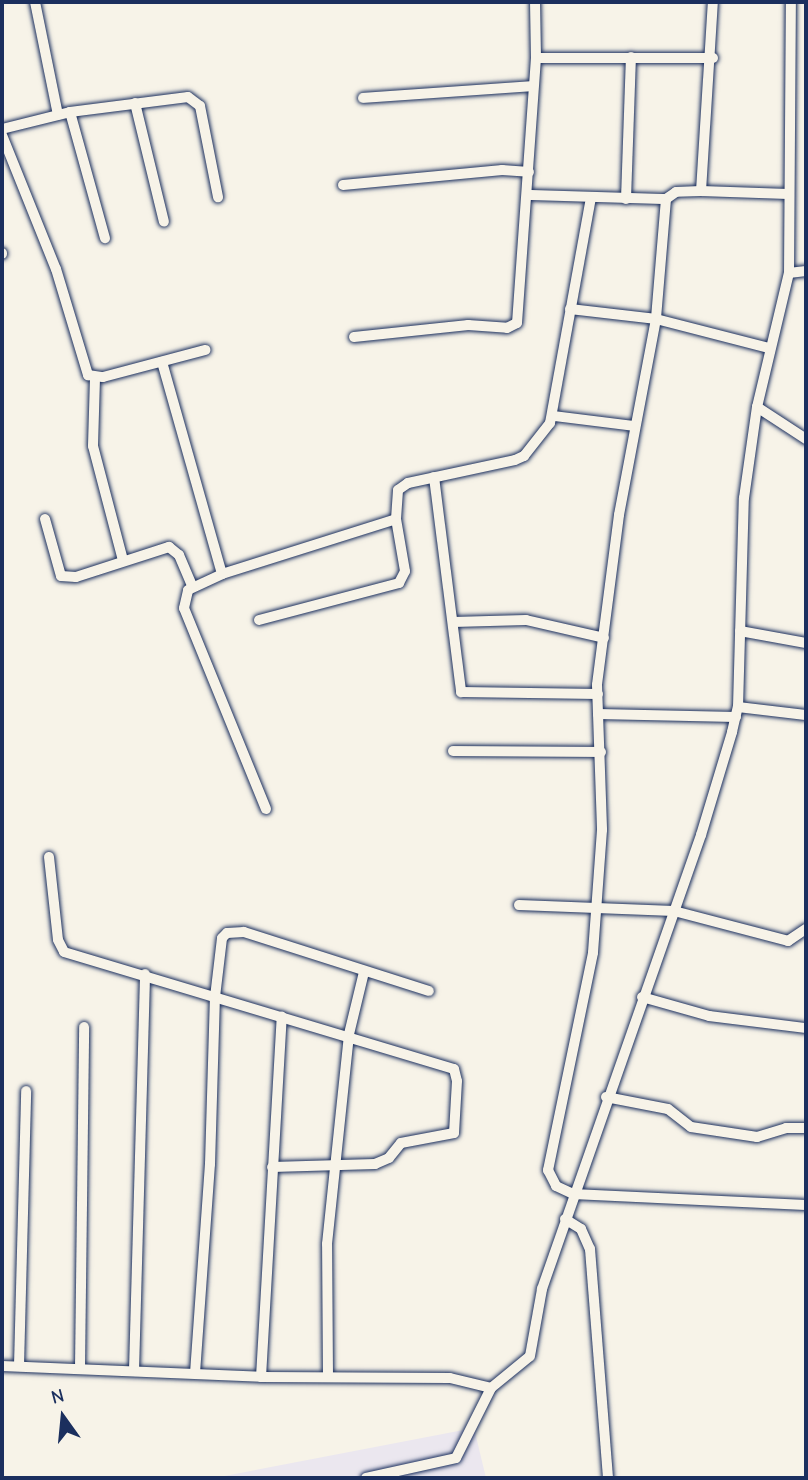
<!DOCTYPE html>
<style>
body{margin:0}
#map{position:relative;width:808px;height:1480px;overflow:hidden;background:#f7f3e8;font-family:"Comic Neue",sans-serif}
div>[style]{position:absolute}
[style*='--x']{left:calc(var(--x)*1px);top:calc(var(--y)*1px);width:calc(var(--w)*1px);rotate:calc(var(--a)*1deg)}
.built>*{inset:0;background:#ebe7ef}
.roads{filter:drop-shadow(0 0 2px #1b2f5e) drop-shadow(0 0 2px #1b2f5e)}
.minor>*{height:10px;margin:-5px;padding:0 5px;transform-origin:5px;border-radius:5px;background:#f7f3e8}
span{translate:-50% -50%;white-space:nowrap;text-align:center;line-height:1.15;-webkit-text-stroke:5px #f7f3e8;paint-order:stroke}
.frame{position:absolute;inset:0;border:4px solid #1b2f5e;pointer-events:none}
.north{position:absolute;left:28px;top:1382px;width:70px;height:70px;-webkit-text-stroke:5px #f7f3e8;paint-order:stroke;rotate:345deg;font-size:19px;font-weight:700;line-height:28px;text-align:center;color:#1b2f5e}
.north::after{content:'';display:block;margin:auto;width:24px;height:32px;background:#1b2f5e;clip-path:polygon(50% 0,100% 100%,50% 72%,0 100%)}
</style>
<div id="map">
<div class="built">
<div style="clip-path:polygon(474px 1428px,486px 1478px,214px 1478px)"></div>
</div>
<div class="roads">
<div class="minor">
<div style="--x:35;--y:2;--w:115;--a:78.5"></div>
<div style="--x:536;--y:58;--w:177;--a:0"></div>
<div style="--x:363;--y:98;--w:170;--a:-4"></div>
<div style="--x:135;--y:103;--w:122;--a:76.3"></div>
<div style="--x:70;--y:112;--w:131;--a:74.5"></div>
<div style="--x:2;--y:129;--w:70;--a:-14"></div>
<div style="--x:70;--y:112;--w:119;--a:-7.2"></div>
<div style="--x:188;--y:97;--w:15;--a:37"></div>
<div style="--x:200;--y:106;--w:93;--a:78.8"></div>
<div style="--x:2;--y:135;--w:144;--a:68.1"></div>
<div style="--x:56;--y:269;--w:111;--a:73.2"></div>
<div style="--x:88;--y:375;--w:15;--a:8"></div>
<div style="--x:103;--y:377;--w:106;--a:-14.8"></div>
<div style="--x:343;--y:185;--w:160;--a:-5.4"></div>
<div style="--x:502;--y:170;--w:27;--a:4"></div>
<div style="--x:701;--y:191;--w:189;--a:-86.4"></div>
<div style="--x:788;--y:194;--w:87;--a:-178"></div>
<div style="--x:701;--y:191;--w:25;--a:178"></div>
<div style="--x:676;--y:192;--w:12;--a:145"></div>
<div style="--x:666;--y:199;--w:120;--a:94.8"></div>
<div style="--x:656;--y:319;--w:199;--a:100.7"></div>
<div style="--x:619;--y:515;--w:171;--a:97.4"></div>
<div style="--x:597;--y:685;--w:145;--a:88"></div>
<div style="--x:602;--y:830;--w:123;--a:94.2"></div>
<div style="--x:593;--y:953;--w:222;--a:101.7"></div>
<div style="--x:548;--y:1170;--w:18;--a:63"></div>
<div style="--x:556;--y:1186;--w:19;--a:25"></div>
<div style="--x:573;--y:1194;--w:233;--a:2.7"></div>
<div style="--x:528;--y:195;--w:138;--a:1.7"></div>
<div style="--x:626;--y:199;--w:142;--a:-88"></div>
<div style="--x:2;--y:253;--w:1;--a:90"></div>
<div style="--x:789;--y:273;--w:17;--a:-7"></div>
<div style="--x:570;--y:309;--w:87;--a:6.6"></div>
<div style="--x:656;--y:319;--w:117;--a:14.4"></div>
<div style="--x:354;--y:337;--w:115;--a:-6"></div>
<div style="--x:468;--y:325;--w:39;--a:4"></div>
<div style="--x:507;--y:328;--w:11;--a:-27"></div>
<div style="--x:517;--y:323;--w:266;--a:-85.9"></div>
<div style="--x:536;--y:58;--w:56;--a:-91"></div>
<div style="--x:162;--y:362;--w:220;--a:74.2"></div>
<div style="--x:95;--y:378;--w:68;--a:91.7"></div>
<div style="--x:93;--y:446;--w:118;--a:75.3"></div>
<div style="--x:757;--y:407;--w:59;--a:33.1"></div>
<div style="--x:554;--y:416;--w:81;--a:7.1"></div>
<div style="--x:434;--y:477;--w:217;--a:82.8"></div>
<div style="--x:461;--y:692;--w:137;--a:0.8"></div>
<div style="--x:45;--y:519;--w:59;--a:74.3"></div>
<div style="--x:61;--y:576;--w:15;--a:4"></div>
<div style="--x:76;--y:577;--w:98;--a:-17.9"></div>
<div style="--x:169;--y:547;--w:13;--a:39"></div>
<div style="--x:179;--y:555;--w:34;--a:67"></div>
<div style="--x:259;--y:620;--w:145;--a:-14.8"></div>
<div style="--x:399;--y:583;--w:13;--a:-63"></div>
<div style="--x:405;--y:571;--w:53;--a:-99.8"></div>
<div style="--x:396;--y:519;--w:29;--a:-86"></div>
<div style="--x:398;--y:490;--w:12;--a:-35"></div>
<div style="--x:408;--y:483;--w:109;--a:-12.1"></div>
<div style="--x:515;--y:460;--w:10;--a:-24"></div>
<div style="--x:524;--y:456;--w:42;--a:-51.8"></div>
<div style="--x:550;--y:423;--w:229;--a:-79.7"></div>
<div style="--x:453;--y:622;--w:73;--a:-1.6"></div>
<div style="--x:526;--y:620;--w:80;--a:13"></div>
<div style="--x:740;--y:631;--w:67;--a:10.3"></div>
<div style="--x:738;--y:707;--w:68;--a:6.7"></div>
<div style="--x:598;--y:714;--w:138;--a:1.2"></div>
<div style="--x:453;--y:751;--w:148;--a:0.4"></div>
<div style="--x:266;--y:809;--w:217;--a:-112.2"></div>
<div style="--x:184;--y:608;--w:18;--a:-77"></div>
<div style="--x:188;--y:590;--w:38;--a:-25"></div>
<div style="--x:222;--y:574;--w:182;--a:-17.5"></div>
<div style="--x:49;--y:857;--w:83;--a:83.8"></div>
<div style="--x:58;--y:940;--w:13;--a:63"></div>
<div style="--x:64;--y:952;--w:407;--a:16.7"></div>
<div style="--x:454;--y:1069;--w:12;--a:76"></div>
<div style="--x:457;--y:1081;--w:52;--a:93.3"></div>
<div style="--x:454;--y:1133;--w:54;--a:169.3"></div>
<div style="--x:401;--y:1143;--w:19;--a:129"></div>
<div style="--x:389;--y:1158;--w:15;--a:157"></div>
<div style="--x:375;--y:1164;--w:103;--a:178.3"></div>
<div style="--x:519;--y:905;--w:155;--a:2.2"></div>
<div style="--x:674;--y:911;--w:118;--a:14.7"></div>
<div style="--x:788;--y:941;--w:22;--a:-34"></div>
<div style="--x:642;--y:997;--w:70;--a:15.8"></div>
<div style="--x:709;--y:1016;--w:98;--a:7.1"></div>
<div style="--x:606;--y:1097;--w:63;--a:11"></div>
<div style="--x:668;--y:1109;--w:29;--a:38"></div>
<div style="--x:691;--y:1127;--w:67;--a:8.6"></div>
<div style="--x:757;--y:1137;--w:30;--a:-17"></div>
<div style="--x:786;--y:1128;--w:20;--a:0"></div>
<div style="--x:565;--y:1219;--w:19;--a:32"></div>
<div style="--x:581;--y:1229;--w:22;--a:66"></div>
<div style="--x:590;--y:1249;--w:230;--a:85.5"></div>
<div style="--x:2;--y:1366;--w:259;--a:2.4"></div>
<div style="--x:261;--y:1377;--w:189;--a:0.3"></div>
<div style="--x:450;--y:1378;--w:42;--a:13.7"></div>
<div style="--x:19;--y:1366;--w:275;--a:-88.5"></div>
<div style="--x:80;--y:1368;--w:341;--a:-89.3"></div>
<div style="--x:134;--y:1371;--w:397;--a:-88.4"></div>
<div style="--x:195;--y:1373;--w:210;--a:-85.9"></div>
<div style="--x:210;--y:1164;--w:167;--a:-88.3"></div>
<div style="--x:215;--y:997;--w:59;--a:-83.2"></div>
<div style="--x:222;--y:938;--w:7;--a:-45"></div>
<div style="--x:227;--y:933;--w:17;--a:-3"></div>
<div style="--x:244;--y:932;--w:194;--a:17.7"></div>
<div style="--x:261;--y:1377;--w:361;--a:-86.7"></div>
<div style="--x:328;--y:1377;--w:133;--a:-90.4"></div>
<div style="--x:327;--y:1244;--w:211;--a:-84"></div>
<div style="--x:349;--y:1034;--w:64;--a:-76.4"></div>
<div style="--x:366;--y:1478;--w:92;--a:-12.5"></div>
<div style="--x:456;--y:1458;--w:78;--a:-63.4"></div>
<div style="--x:491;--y:1388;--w:50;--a:-39.4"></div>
<div style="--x:530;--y:1356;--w:68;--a:-79.8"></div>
<div style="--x:542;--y:1289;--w:481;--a:-70.7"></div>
<div style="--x:701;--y:835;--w:108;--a:-73.2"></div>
<div style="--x:732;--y:732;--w:26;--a:-77"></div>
<div style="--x:738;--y:707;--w:209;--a:-88.4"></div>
<div style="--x:744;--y:498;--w:92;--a:-81.9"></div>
<div style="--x:757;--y:407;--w:138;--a:-76.6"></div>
<div style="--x:789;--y:273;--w:271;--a:-89.6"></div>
</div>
</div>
<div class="frame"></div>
<div class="north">N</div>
</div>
